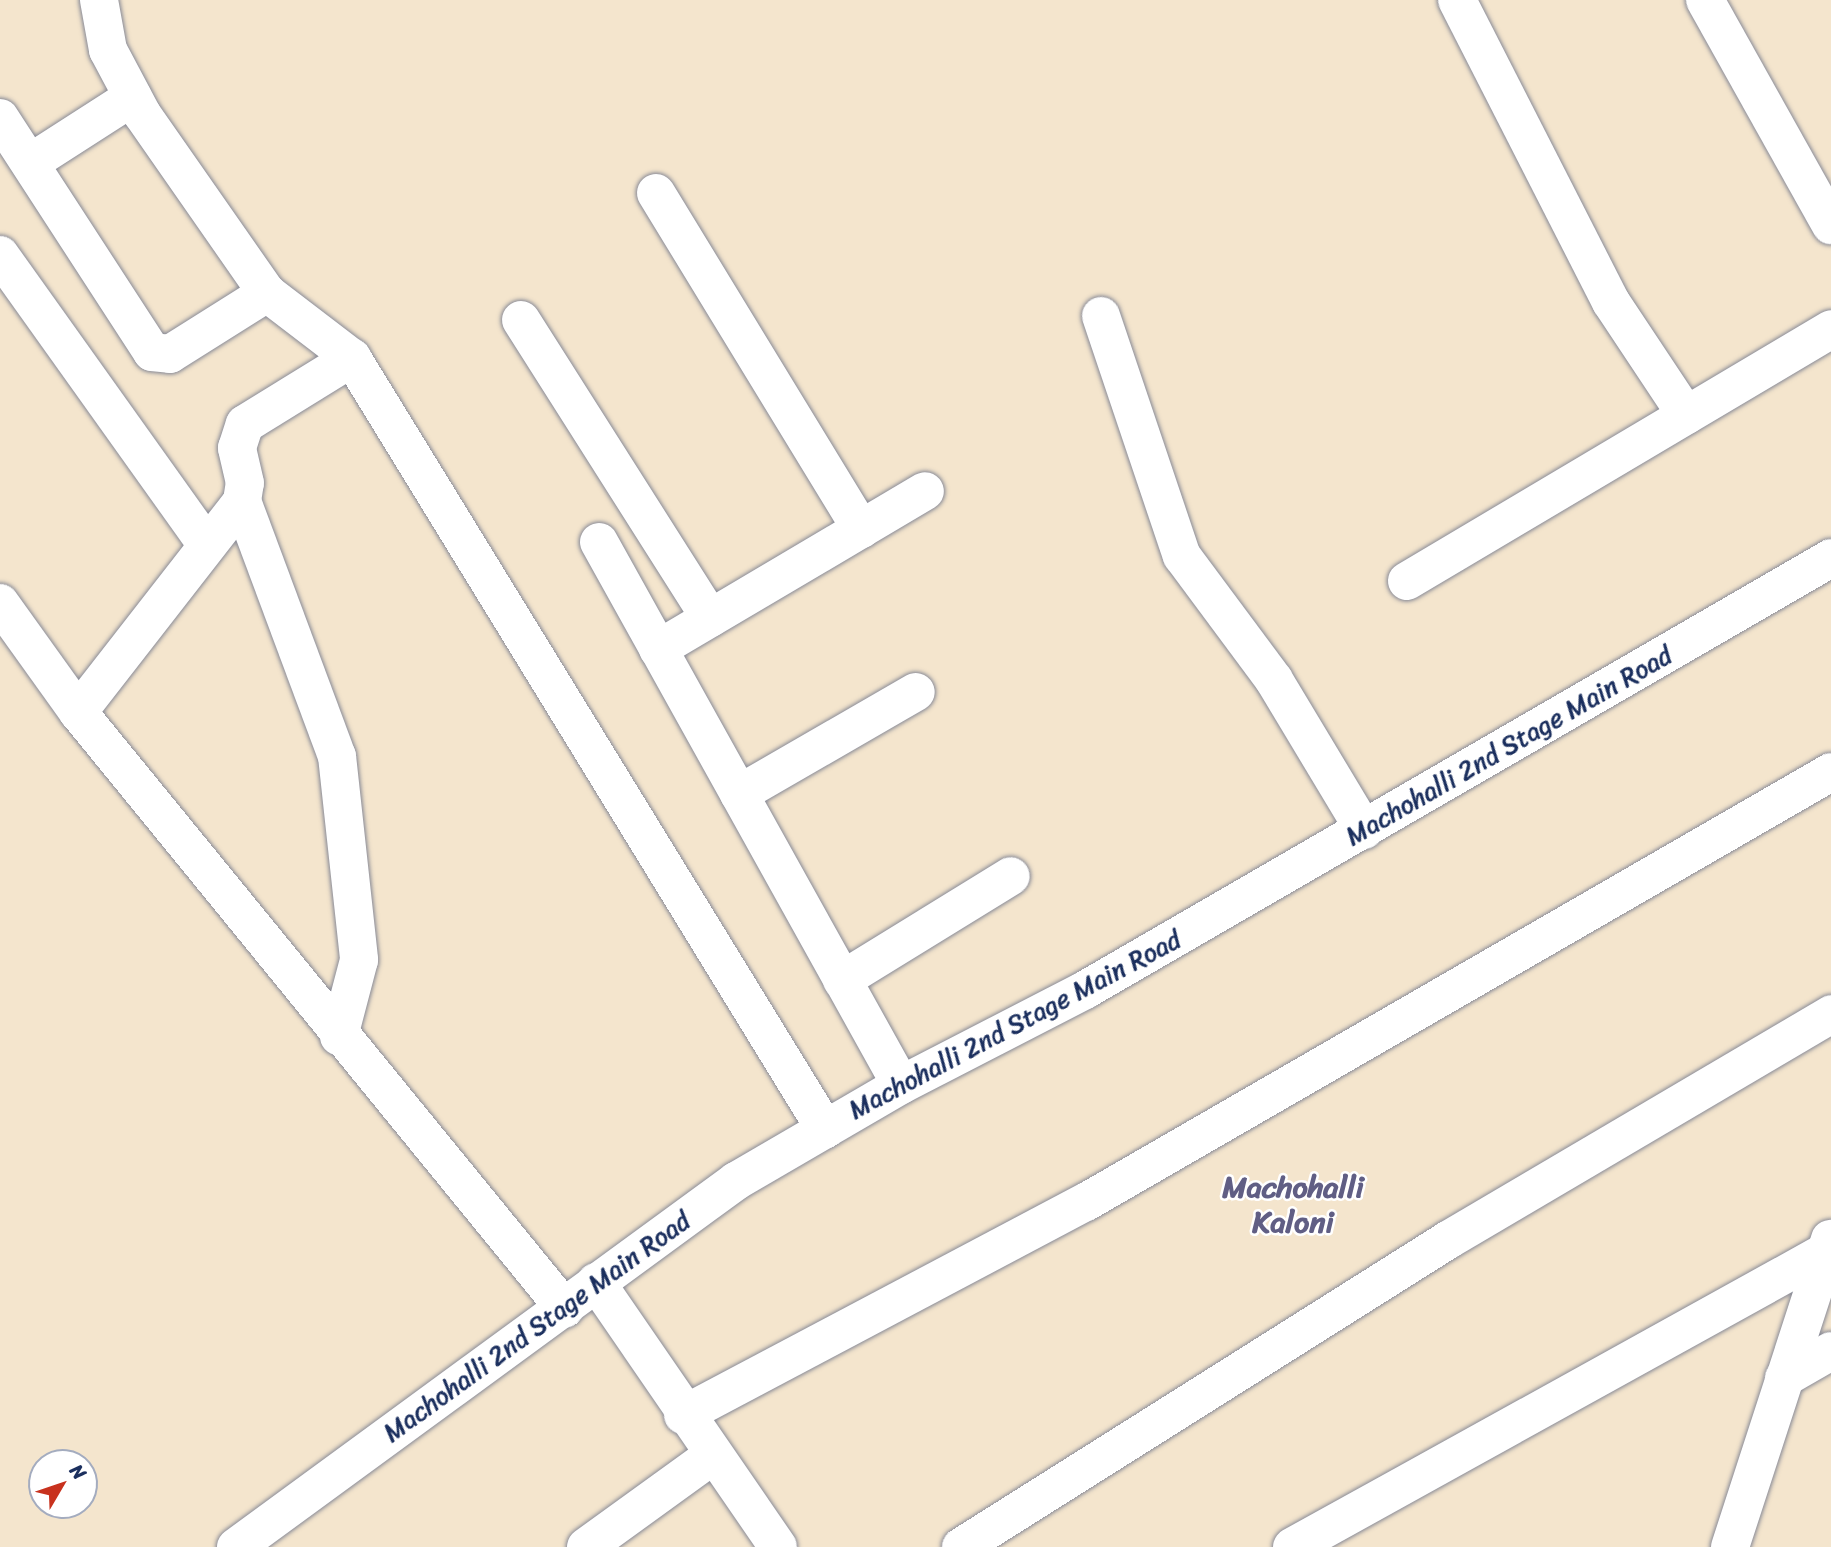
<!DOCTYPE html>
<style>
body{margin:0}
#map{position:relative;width:1831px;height:1547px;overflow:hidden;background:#f4e5cd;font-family:Sriracha,sans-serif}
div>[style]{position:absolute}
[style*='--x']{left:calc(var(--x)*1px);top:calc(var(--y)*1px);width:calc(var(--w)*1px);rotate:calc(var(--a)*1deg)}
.roads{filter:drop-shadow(0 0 2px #888a96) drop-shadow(0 0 2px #888a96)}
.minor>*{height:38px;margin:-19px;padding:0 19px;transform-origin:19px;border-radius:19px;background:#fff}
span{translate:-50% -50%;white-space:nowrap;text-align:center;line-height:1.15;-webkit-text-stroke:5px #fff;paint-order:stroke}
.street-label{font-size:26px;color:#1b2f5e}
.quarter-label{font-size:30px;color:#605e84;font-weight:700}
.north{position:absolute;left:28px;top:1449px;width:70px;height:70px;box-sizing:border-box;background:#fff;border:2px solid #a4acbf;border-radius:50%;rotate:51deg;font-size:19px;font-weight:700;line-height:28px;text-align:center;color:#1b2f5e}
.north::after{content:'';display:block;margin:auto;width:24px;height:32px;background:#c8321e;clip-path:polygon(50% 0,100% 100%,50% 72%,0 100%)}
</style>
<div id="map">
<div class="roads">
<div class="minor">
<div style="--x:99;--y:0;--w:51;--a:79.8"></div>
<div style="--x:108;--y:50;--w:72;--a:62"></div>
<div style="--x:142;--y:114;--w:218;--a:55.1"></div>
<div style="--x:267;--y:293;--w:107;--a:37.4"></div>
<div style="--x:352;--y:358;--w:905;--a:58.47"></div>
<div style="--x:1457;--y:0;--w:339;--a:63"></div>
<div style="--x:1611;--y:302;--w:136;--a:56.4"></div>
<div style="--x:1705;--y:0;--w:258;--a:60.8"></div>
<div style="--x:0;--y:118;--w:279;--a:57"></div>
<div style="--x:152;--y:352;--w:18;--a:6"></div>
<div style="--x:170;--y:354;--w:115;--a:-32.2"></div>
<div style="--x:30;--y:163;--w:122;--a:-32.7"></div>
<div style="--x:656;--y:193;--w:394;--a:58.6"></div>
<div style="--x:0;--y:255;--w:356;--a:54.5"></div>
<div style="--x:1101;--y:316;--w:253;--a:71.4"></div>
<div style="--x:1182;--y:556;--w:154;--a:53.4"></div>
<div style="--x:1274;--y:680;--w:175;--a:59"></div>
<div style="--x:521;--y:320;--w:353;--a:57.6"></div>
<div style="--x:242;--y:501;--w:272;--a:69.6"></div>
<div style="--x:337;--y:756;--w:205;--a:83.8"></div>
<div style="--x:359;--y:960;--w:79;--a:104.7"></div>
<div style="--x:599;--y:542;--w:621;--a:60.92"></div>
<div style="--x:1407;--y:581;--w:493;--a:-30.7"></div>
<div style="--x:0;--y:603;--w:134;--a:54.4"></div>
<div style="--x:78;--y:712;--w:770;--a:50.79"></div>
<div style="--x:658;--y:649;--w:310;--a:-30.6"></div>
<div style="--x:78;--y:712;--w:267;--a:-52.1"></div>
<div style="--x:242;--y:501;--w:18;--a:-81"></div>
<div style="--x:245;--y:483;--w:36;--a:-103"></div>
<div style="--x:237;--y:448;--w:25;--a:-72"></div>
<div style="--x:245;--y:424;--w:126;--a:-31.7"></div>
<div style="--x:739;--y:794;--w:204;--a:-30"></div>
<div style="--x:842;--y:980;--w:198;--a:-31.6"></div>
<div style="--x:596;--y:1282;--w:321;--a:55.5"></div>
<div style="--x:1784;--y:1378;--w:54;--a:-29.9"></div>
<div style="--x:683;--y:1415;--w:456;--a:-27.9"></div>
<div style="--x:1086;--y:1202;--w:860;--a:-29.99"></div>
<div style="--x:236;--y:1547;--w:620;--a:-36.2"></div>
<div style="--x:736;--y:1181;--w:191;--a:-30.2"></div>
<div style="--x:901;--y:1085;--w:207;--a:-27.3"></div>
<div style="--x:1085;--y:990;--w:862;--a:-30.07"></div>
<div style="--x:586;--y:1547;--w:157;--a:-35.9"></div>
<div style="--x:961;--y:1547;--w:576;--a:-32.23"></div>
<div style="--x:1448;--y:1240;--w:445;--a:-30.5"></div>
<div style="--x:1292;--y:1547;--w:611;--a:-28.95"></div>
<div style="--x:1730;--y:1547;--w:324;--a:-72"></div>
</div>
</div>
<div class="street-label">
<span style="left:1509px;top:746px;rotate:-30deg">Machohalli 2nd Stage Main Road</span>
<span style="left:1015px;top:1025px;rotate:-28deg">Machohalli 2nd Stage Main Road</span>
<span style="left:537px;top:1327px;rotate:-36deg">Machohalli 2nd Stage Main Road</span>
</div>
<div class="quarter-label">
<span style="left:1293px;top:1204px">Machohalli<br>Kaloni</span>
</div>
<div class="north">N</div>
</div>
